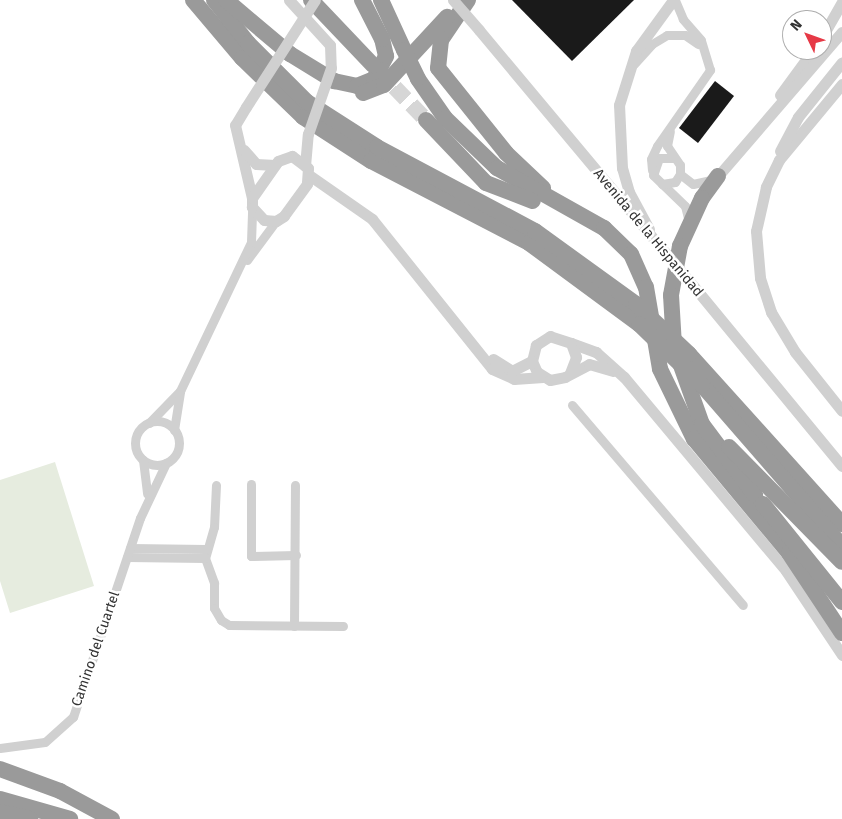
<!DOCTYPE html>
<style>
body{margin:0}
#map{position:relative;width:842px;height:819px;overflow:hidden;background:#fff;font-family:"Fira Sans",sans-serif}
div>[style]{position:absolute}
[style*='--x']{left:calc(var(--x)*1px);top:calc(var(--y)*1px);width:calc(var(--w)*1px);rotate:calc(var(--a)*1deg)}
.green>*{inset:0;background:#e6ecdf}
.building>*{inset:0;background:#1a1a1a}
.motorway-tunnel>*{height:16px;margin-top:-8px;transform-origin:0;background:repeating-linear-gradient(90deg,#d6d6d6 0 16px,transparent 0 24px)}
.minor>*{height:9px;margin:-4.5px;padding:0 4.5px;transform-origin:4.5px;border-radius:4.5px;background:#d0d0d0}
.minor>.ring{margin:-4.5px;padding:0;box-sizing:content-box;background:none;border:9px solid #d0d0d0;border-radius:50%}
.tertiary>*{height:11px;margin:-5.5px;padding:0 5.5px;transform-origin:5.5px;border-radius:5.5px;background:#d0d0d0}
.motorway>*{height:16px;margin:-8px;padding:0 8px;transform-origin:8px;border-radius:8px;background:#9a9a9a}
.tertiary-bridge>*{height:11px;margin:-5.5px;padding:0 5.5px;transform-origin:5.5px;border-radius:5.5px;background:#d0d0d0}
.motorway-bridge>*{height:16px;margin:-8px;padding:0 8px;transform-origin:8px;border-radius:8px;background:#9a9a9a}
span{translate:-50% -50%;white-space:nowrap;text-align:center;line-height:1.15;-webkit-text-stroke:5px #fff;paint-order:stroke}
.street-label{font-size:14px;color:#333}
.north{position:absolute;left:782px;top:10px;width:50px;height:50px;box-sizing:border-box;background:#fff;border:1px solid #adadad;border-radius:50%;rotate:312deg;font-size:14px;font-weight:700;line-height:20px;text-align:center;color:#333}
.north::after{content:'';display:block;margin:auto;width:18px;height:22px;background:#e63946;clip-path:polygon(50% 0,100% 100%,50% 72%,0 100%)}
</style>
<div id="map">
<div class="green">
<div style="clip-path:polygon(55px 462px,94px 586px,10px 613px,0 581px,0 480px)"></div>
</div>
<div class="building">
<div style="clip-path:polygon(512px 0,634px 0,572px 61px)"></div>
<div style="clip-path:polygon(715px 81px,734px 96px,698px 143px,679px 128px)"></div>
</div>
<div class="motorway-tunnel">
<div style="--x:378;--y:70;--w:69;--a:46.2"></div>
</div>
<div class="minor">
<div style="--x:634;--y:64;--w:27;--a:-48"></div>
<div style="--x:652;--y:44;--w:17;--a:-31"></div>
<div style="--x:667;--y:35;--w:18;--a:0"></div>
<div style="--x:685;--y:35;--w:16;--a:35"></div>
<div style="--x:673;--y:158;--w:14;--a:180"></div>
<div style="--x:659;--y:158;--w:18;--a:109"></div>
<div style="--x:653;--y:175;--w:45;--a:44.1"></div>
<div style="--x:685;--y:206;--w:16;--a:76"></div>
<div style="--x:652;--y:170;--w:11;--a:-95"></div>
<div style="--x:651;--y:159;--w:14;--a:-65"></div>
<div style="--x:657;--y:146;--w:93;--a:-55.1"></div>
<div style="--x:710;--y:70;--w:31;--a:-107"></div>
<div style="--x:701;--y:40;--w:28;--a:-131"></div>
<div style="--x:683;--y:19;--w:21;--a:-113"></div>
<div style="--x:680;--y:174;--w:16;--a:38"></div>
<div style="--x:693;--y:184;--w:22;--a:-13"></div>
<div style="--x:662;--y:184;--w:13;--a:-9"></div>
<div style="--x:675;--y:182;--w:9;--a:-58"></div>
<div style="--x:680;--y:174;--w:9;--a:-90"></div>
<div style="--x:680;--y:165;--w:23;--a:-124"></div>
<div style="--x:667;--y:146;--w:15;--a:-79"></div>
<div style="--x:247;--y:260;--w:49;--a:-53.4"></div>
<div style="--x:572;--y:405;--w:263;--a:49.5"></div>
<div class="ring" style="left:135px;top:421px;width:35px;height:35px"></div>
<div style="--x:149;--y:423;--w:45;--a:-45.9"></div>
<div style="--x:174;--y:430;--w:39;--a:-81"></div>
<div style="--x:180;--y:391;--w:165;--a:-64.5"></div>
<div style="--x:251;--y:242;--w:35;--a:-88"></div>
<div style="--x:143;--y:460;--w:34;--a:83"></div>
<div style="--x:251;--y:484;--w:72;--a:90"></div>
<div style="--x:251;--y:556;--w:45;--a:-1.3"></div>
<div style="--x:216;--y:485;--w:42;--a:92.7"></div>
<div style="--x:214;--y:527;--w:32;--a:106"></div>
<div style="--x:205;--y:558;--w:27;--a:70"></div>
<div style="--x:214;--y:583;--w:25;--a:90"></div>
<div style="--x:214;--y:608;--w:14;--a:60"></div>
<div style="--x:221;--y:620;--w:9;--a:32"></div>
<div style="--x:229;--y:625;--w:114;--a:0.5"></div>
<div style="--x:130;--y:548;--w:76;--a:0.8"></div>
<div style="--x:127;--y:557;--w:78;--a:0.7"></div>
<div style="--x:294;--y:626;--w:141;--a:-89.6"></div>
<div style="--x:0;--y:748;--w:45;--a:-7.6"></div>
<div style="--x:45;--y:742;--w:38;--a:-42"></div>
<div style="--x:73;--y:717;--w:210;--a:-71.4"></div>
<div style="--x:140;--y:518;--w:61;--a:-64.7"></div>
</div>
<div class="tertiary">
<div style="--x:289;--y:0;--w:61;--a:47.7"></div>
<div style="--x:330;--y:45;--w:23;--a:88"></div>
<div style="--x:479;--y:30;--w:279;--a:50.1"></div>
<div style="--x:822;--y:37;--w:40;--a:-60.3"></div>
<div style="--x:842;--y:84;--w:99;--a:129.7"></div>
<div style="--x:779;--y:160;--w:30;--a:116"></div>
<div style="--x:766;--y:187;--w:45;--a:102.8"></div>
<div style="--x:756;--y:231;--w:47;--a:85.1"></div>
<div style="--x:760;--y:278;--w:36;--a:72"></div>
<div style="--x:771;--y:312;--w:47;--a:59"></div>
<div style="--x:795;--y:352;--w:75;--a:51.5"></div>
<div style="--x:780;--y:95;--w:56;--a:-53.7"></div>
<div style="--x:246;--y:107;--w:21;--a:121"></div>
<div style="--x:235;--y:125;--w:75;--a:76.9"></div>
<div style="--x:244;--y:150;--w:18;--a:49"></div>
<div style="--x:256;--y:164;--w:19;--a:3"></div>
<div style="--x:780;--y:151;--w:38;--a:-62"></div>
<div style="--x:798;--y:117;--w:70;--a:-51.3"></div>
<div style="--x:292;--y:156;--w:20;--a:37"></div>
<div style="--x:308;--y:168;--w:16;--a:94"></div>
<div style="--x:307;--y:184;--w:39;--a:126"></div>
<div style="--x:284;--y:216;--w:9;--a:148"></div>
<div style="--x:276;--y:221;--w:12;--a:-175"></div>
<div style="--x:264;--y:220;--w:18;--a:-133"></div>
<div style="--x:252;--y:207;--w:9;--a:-90"></div>
<div style="--x:252;--y:198;--w:45;--a:-54.9"></div>
<div style="--x:278;--y:161;--w:15;--a:-20"></div>
<div style="--x:305;--y:166;--w:32;--a:-85"></div>
<div style="--x:309;--y:175;--w:77;--a:34.9"></div>
<div style="--x:372;--y:219;--w:192;--a:51.3"></div>
<div style="--x:492;--y:369;--w:24;--a:24"></div>
<div style="--x:514;--y:379;--w:29;--a:-4"></div>
<div style="--x:718;--y:176;--w:190;--a:-49.3"></div>
<div style="--x:649;--y:229;--w:42;--a:-118.4"></div>
<div style="--x:629;--y:192;--w:25;--a:-106"></div>
<div style="--x:622;--y:168;--w:63;--a:-92.7"></div>
<div style="--x:619;--y:105;--w:57;--a:-72.5"></div>
<div style="--x:636;--y:51;--w:63;--a:-54"></div>
<div style="--x:700;--y:294;--w:223;--a:50.5"></div>
<div style="--x:571;--y:343;--w:27;--a:20"></div>
<div style="--x:596;--y:352;--w:38;--a:42"></div>
<div style="--x:624;--y:377;--w:253;--a:50.1"></div>
<div style="--x:786;--y:571;--w:101;--a:56.3"></div>
<div style="--x:493;--y:359;--w:22;--a:32"></div>
<div style="--x:512;--y:371;--w:22;--a:-27"></div>
<div style="--x:570;--y:373;--w:17;--a:-69"></div>
<div style="--x:576;--y:357;--w:15;--a:-110"></div>
<div style="--x:571;--y:343;--w:22;--a:-162"></div>
<div style="--x:550;--y:336;--w:17;--a:147"></div>
<div style="--x:536;--y:345;--w:16;--a:104"></div>
<div style="--x:532;--y:361;--w:12;--a:66"></div>
<div style="--x:537;--y:372;--w:15;--a:32"></div>
<div style="--x:550;--y:380;--w:15;--a:-11"></div>
<div style="--x:565;--y:377;--w:27;--a:-28"></div>
<div style="--x:589;--y:364;--w:25;--a:16"></div>
</div>
<div class="motorway">
<div style="--x:193;--y:0;--w:76;--a:49.8"></div>
<div style="--x:242;--y:58;--w:85;--a:44"></div>
<div style="--x:303;--y:117;--w:81;--a:32.9"></div>
<div style="--x:371;--y:161;--w:178;--a:27.4"></div>
<div style="--x:529;--y:243;--w:137;--a:36.4"></div>
<div style="--x:214;--y:0;--w:55;--a:51.7"></div>
<div style="--x:248;--y:43;--w:83;--a:45"></div>
<div style="--x:307;--y:102;--w:83;--a:32.7"></div>
<div style="--x:377;--y:147;--w:179;--a:28"></div>
<div style="--x:535;--y:231;--w:125;--a:35.9"></div>
<div style="--x:226;--y:0;--w:84;--a:40.2"></div>
<div style="--x:290;--y:54;--w:52;--a:31.5"></div>
<div style="--x:334;--y:81;--w:24;--a:12"></div>
<div style="--x:357;--y:86;--w:18;--a:-22"></div>
<div style="--x:374;--y:79;--w:26;--a:-62"></div>
<div style="--x:386;--y:56;--w:17;--a:-103"></div>
<div style="--x:382;--y:39;--w:44;--a:-117.1"></div>
<div style="--x:311;--y:0;--w:90;--a:46.4"></div>
<div style="--x:381;--y:0;--w:55;--a:65.3"></div>
<div style="--x:468;--y:0;--w:48;--a:124"></div>
<div style="--x:441;--y:40;--w:28;--a:96"></div>
<div style="--x:438;--y:68;--w:109;--a:51.3"></div>
<div style="--x:506;--y:153;--w:51;--a:43.4"></div>
<div style="--x:418;--y:79;--w:47;--a:55.3"></div>
<div style="--x:445;--y:118;--w:72;--a:43.9"></div>
<div style="--x:497;--y:168;--w:123;--a:29.3"></div>
<div style="--x:604;--y:228;--w:37;--a:44"></div>
<div style="--x:631;--y:254;--w:36;--a:66"></div>
<div style="--x:646;--y:287;--w:83;--a:80.3"></div>
<div style="--x:660;--y:369;--w:78;--a:64.1"></div>
<div style="--x:694;--y:439;--w:148;--a:50.2"></div>
<div style="--x:789;--y:553;--w:96;--a:56.5"></div>
<div style="--x:363;--y:93;--w:22;--a:-21"></div>
<div style="--x:384;--y:85;--w:93;--a:-47.2"></div>
<div style="--x:426;--y:120;--w:87;--a:46.4"></div>
<div style="--x:486;--y:183;--w:50;--a:21"></div>
<div style="--x:718;--y:176;--w:27;--a:126"></div>
<div style="--x:702;--y:198;--w:53;--a:114.6"></div>
<div style="--x:680;--y:246;--w:50;--a:100.4"></div>
<div style="--x:671;--y:295;--w:51;--a:86.6"></div>
<div style="--x:674;--y:346;--w:83;--a:70.3"></div>
<div style="--x:702;--y:424;--w:89;--a:53.3"></div>
<div style="--x:689;--y:354;--w:229;--a:48"></div>
<div style="--x:702;--y:385;--w:213;--a:49"></div>
<div style="--x:729;--y:447;--w:161;--a:45.5"></div>
<div style="--x:763;--y:504;--w:126;--a:51.1"></div>
<div style="--x:0;--y:769;--w:64;--a:20.1"></div>
<div style="--x:60;--y:791;--w:59;--a:28.3"></div>
<div style="--x:0;--y:799;--w:73;--a:15.9"></div>
<div style="--x:0;--y:812;--w:31;--a:13"></div>
</div>
<div class="tertiary-bridge">
<div style="--x:453;--y:0;--w:40;--a:49"></div>
<div style="--x:246;--y:107;--w:127;--a:-57.2"></div>
<div style="--x:308;--y:134;--w:70;--a:-70.8"></div>
<div style="--x:658;--y:244;--w:65;--a:50"></div>
</div>
<div class="motorway-bridge">
<div style="--x:404;--y:50;--w:32;--a:64"></div>
<div style="--x:636;--y:304;--w:73;--a:43.3"></div>
<div style="--x:639;--y:324;--w:88;--a:44.1"></div>
</div>
<div class="street-label">
<span style="left:648px;top:233px;rotate:50deg">Avenida de la Hispanidad</span>
<span style="left:96px;top:649px;rotate:-71deg">Camino del Cuartel</span>
</div>
<div class="north">N</div>
</div>
